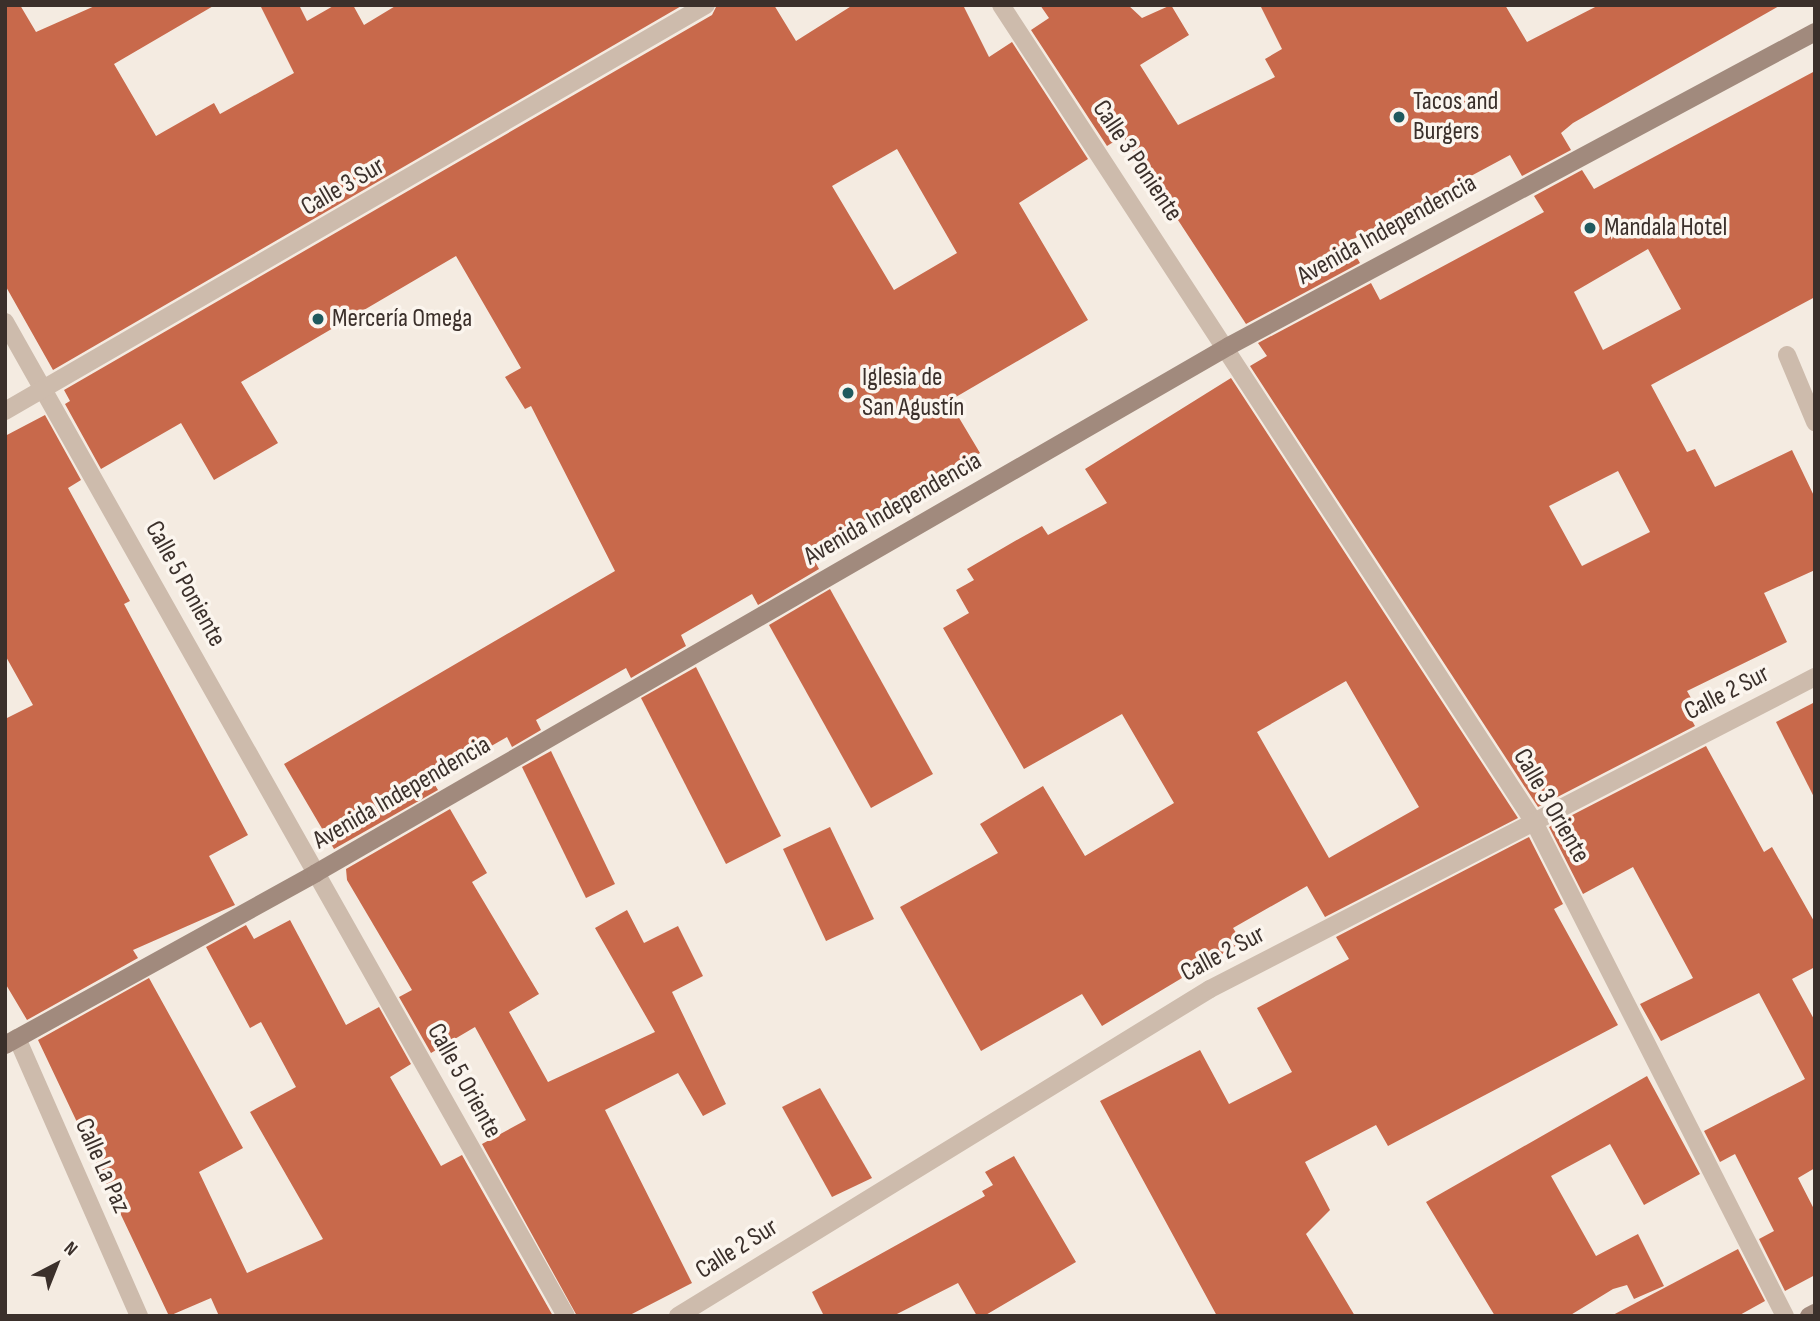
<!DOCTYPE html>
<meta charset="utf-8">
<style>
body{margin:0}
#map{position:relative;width:1820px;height:1321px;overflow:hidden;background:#f4ebe1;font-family:"Sofia Sans Condensed",sans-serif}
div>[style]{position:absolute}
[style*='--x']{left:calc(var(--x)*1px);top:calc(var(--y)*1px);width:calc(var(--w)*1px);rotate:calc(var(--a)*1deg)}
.building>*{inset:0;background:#c8694b}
.lane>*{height:18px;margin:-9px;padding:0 9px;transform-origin:9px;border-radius:9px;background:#cdbbac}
.street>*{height:18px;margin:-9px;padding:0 9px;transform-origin:9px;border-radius:9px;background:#cdbbac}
.secondary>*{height:18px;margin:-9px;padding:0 9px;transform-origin:9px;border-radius:9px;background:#a18a7d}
.dots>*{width:19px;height:19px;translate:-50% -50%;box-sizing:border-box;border:4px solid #fbf5ee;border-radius:50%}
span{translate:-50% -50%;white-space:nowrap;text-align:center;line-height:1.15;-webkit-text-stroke:7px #fbf5ee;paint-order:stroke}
.poi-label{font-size:26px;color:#3b302b}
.left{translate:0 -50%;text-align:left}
.street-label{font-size:26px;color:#3b302b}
.frame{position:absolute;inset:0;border:7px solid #3b302b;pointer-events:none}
.north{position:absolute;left:21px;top:1230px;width:70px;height:70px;-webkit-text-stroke:5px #fbf5ee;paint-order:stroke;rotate:42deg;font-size:19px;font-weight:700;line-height:28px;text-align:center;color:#3b302b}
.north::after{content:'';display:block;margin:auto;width:24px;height:32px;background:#3b302b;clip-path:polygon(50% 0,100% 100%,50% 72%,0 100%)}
</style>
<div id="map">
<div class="building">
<div style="clip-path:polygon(5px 5px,20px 5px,36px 32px,97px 5px,215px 5px,114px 64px,156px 136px,214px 103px,220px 114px,294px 73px,260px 5px,299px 5px,307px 21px,335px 5px,353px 5px,364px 25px,397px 5px,683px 5px,53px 370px,5px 285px)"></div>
<div style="clip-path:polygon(evenodd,717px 5px,774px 5px,796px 41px,853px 5px,963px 5px,989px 57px,1012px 42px,1088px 159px,1019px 203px,1088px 320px,949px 401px,980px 453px,848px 530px,852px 536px,813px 558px,819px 569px,758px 605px,752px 594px,681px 635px,686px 646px,631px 678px,626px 668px,536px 720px,541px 730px,512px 747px,507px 737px,432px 780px,438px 790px,334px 849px,284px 764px,615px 571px,531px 406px,525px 409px,505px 377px,521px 368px,456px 256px,241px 382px,278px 443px,214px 480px,181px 423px,101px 469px,65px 404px,70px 401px,64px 390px,712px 15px,717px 5px,897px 149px,957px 253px,894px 290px,832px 186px,897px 149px)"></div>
<div style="clip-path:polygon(1040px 5px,1128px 5px,1142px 18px,1171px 5px,1189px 35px,1140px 65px,1178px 125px,1275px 77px,1265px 59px,1282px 49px,1260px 5px,1505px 5px,1527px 42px,1599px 5px,1781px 5px,1573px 123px,1561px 133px,1571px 150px,1522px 176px,1510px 155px,1348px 242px,1360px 263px,1246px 324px,1123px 136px,1107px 146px,1031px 30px,1049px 18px)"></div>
<div style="clip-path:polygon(evenodd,1815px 71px,1815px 297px,1651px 385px,1687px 452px,1695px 449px,1715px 487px,1792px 450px,1815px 498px,1815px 570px,1764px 593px,1787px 642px,1687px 691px,1699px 712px,1690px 717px,1695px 726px,1538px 807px,1250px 366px,1267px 356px,1258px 343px,1371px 283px,1380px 300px,1544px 212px,1534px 196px,1582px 170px,1594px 189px,1815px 71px,1648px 249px,1681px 309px,1603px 350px,1574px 292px,1648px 249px,1815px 71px,1618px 471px,1650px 532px,1582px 566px,1549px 506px,1618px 471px)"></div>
<div style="clip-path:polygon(evenodd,1231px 378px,1518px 818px,1325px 917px,1307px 886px,1233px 928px,1242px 942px,1102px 1026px,1082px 994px,981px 1051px,900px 907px,998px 853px,980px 824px,1043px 786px,1085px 856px,1174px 803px,1122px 714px,1024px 769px,943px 628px,969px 613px,956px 590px,974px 580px,967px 569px,1015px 541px,1042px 526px,1048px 535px,1107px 503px,1085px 469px,1231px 378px,1346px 681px,1419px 807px,1329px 858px,1257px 732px,1346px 681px)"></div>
<div style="clip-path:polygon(45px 415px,81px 480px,68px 488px,130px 601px,124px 604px,248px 835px,209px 856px,235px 905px,133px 950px,138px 958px,27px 1020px,5px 983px,5px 719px,33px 705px,5px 655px,5px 436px)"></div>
<div style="clip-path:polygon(830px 589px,933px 774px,871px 808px,769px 625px)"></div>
<div style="clip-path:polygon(696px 667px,781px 836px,726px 864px,641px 698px)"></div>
<div style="clip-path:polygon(1815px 702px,1815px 799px,1776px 722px)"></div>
<div style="clip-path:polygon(1706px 746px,1764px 852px,1772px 847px,1815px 923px,1815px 967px,1792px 979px,1815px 1021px,1815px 1168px,1798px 1178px,1815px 1211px,1815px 1275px,1785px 1291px,1759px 1239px,1774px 1231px,1735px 1154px,1720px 1162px,1704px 1131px,1805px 1079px,1759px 993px,1661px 1041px,1640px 1004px,1693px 978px,1633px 867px,1583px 894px,1549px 827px)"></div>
<div style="clip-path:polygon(551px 751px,615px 884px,586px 898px,522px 767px)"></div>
<div style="clip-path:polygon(450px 809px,487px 873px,472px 882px,539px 994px,509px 1012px,548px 1082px,655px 1032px,595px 928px,627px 910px,644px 943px,678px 926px,703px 976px,672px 992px,726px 1104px,703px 1116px,678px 1073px,605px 1110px,692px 1283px,628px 1316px,577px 1316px,482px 1144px,526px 1120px,475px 1027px,431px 1053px,399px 997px,412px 990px,347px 880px,346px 869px)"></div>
<div style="clip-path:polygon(830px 827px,874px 919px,826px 941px,783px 849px)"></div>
<div style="clip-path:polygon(1529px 837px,1563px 904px,1554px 909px,1618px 1025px,1388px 1146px,1376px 1125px,1305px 1162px,1330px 1210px,1306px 1234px,1355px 1316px,1217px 1316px,1100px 1101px,1200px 1050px,1229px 1104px,1292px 1072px,1257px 1008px,1349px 959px,1336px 937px)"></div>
<div style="clip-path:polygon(290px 920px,346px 1025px,379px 1007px,411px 1064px,390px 1077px,441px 1166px,462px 1155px,553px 1316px,219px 1316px,211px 1298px,169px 1316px,38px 1040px,149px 978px,243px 1148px,199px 1172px,247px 1273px,323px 1239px,250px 1112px,296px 1087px,261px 1022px,250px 1028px,206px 947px,246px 925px,254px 939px)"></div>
<div style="clip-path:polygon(1647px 1076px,1700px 1174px,1644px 1205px,1610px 1144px,1551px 1176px,1596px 1256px,1638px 1234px,1664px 1286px,1634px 1299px,1627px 1285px,1613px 1289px,1569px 1316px,1495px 1316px,1426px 1202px)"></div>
<div style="clip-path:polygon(820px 1088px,872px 1178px,832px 1197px,782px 1107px)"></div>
<div style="clip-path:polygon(1014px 1156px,1076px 1262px,984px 1316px,977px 1316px,958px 1283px,893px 1316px,824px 1316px,812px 1292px,985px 1196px,982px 1191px,993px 1185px,985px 1172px)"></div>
<div style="clip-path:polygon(1738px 1249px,1765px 1301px,1738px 1316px,1611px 1316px)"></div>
</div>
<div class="lane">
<div style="--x:1787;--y:355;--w:73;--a:67.3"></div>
</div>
<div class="street">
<div style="--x:1001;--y:5;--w:975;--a:56.88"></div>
<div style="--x:1534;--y:822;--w:554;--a:63.07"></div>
<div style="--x:5;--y:322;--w:1141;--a:60.56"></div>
<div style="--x:5;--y:411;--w:810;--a:-30.08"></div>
<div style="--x:17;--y:1038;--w:304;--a:66.3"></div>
<div style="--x:678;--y:1316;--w:624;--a:-31.58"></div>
<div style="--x:1210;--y:989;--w:681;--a:-27.28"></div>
</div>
<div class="secondary">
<div style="--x:5;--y:1045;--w:355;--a:-28.9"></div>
<div style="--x:316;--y:873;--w:1054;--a:-29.99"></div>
<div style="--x:1229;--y:346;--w:665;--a:-28.18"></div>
<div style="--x:1809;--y:1316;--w:7;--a:-27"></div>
</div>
<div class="dots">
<div style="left:1399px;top:117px;background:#1f5a5e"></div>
<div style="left:1590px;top:228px;background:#1f5a5e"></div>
<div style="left:318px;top:319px;background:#1f5a5e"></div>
<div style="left:848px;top:393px;background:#1f5a5e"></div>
</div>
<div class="poi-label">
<span class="left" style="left:1413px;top:117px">Tacos and<br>Burgers</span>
<span class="left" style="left:1604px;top:228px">Mandala Hotel</span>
<span class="left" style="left:332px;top:319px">Mercería Omega</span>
<span class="left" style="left:862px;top:393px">Iglesia de<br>San Agustín</span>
</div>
<div class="street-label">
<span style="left:1137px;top:161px;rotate:56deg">Calle 3 Poniente</span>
<span style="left:343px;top:187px;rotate:-30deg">Calle 3 Sur</span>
<span style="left:1387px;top:230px;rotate:-29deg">Avenida Independencia</span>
<span style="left:893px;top:509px;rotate:-30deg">Avenida Independencia</span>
<span style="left:185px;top:584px;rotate:61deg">Calle 5 Poniente</span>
<span style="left:1727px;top:693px;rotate:-27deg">Calle 2 Sur</span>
<span style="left:402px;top:793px;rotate:-30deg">Avenida Independencia</span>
<span style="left:1551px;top:806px;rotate:60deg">Calle 3 Oriente</span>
<span style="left:1223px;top:954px;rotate:-28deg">Calle 2 Sur</span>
<span style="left:464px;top:1081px;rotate:61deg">Calle 5 Oriente</span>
<span style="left:102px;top:1166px;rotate:66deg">Calle La Paz</span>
<span style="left:737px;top:1249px;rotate:-32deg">Calle 2 Sur</span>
</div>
<div class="frame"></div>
<div class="north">N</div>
</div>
